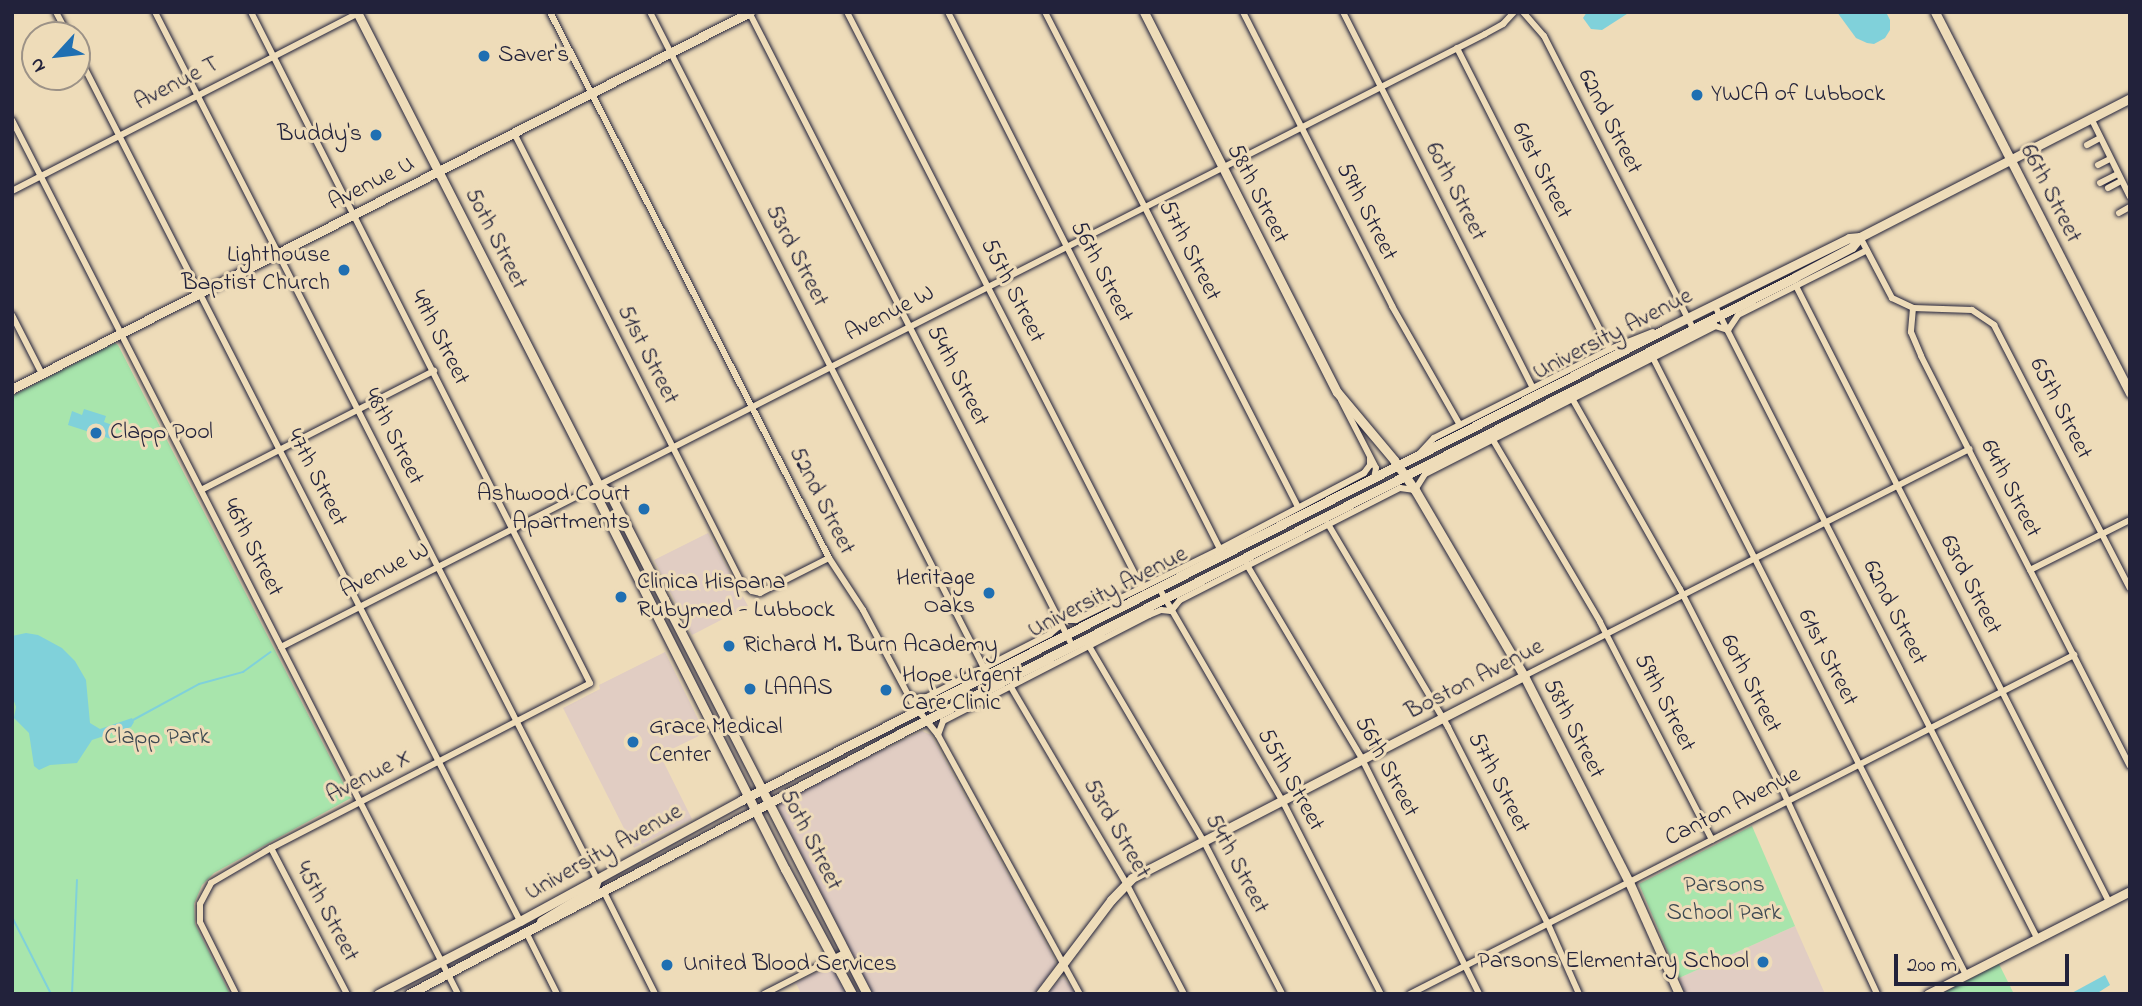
<!DOCTYPE html>
<style>
body{margin:0}
#map{position:relative;width:2142px;height:1006px;overflow:hidden;background:#eedcb9;font-family:"Indie Flower",sans-serif}
div>[style]{position:absolute}
[style*='--x']{left:calc(var(--x)*1px);top:calc(var(--y)*1px);width:calc(var(--w)*1px);rotate:calc(var(--a)*1deg)}
.built>*{inset:0;background:#e1cdc3}
.green>*{inset:0;background:#a8e5ac}
.water>*{inset:0;background:#80d1da}
.stream>*{height:2px;margin:-1px;padding:0 1px;transform-origin:1px;border-radius:1px;background:#80d1da}
.roads{filter:drop-shadow(0 0 2px #22223b) drop-shadow(0 0 2px #22223b)}
.street>*{height:6px;margin:-3px;padding:0 3px;transform-origin:3px;border-radius:3px;background:#eedcb9}
.secondary>*{height:9px;margin:-4.5px;padding:0 4.5px;transform-origin:4.5px;border-radius:4.5px;background:#eedcb9}
.dots>*{width:19px;height:19px;translate:-50% -50%;box-sizing:border-box;border:4px solid #eedcb9;border-radius:50%}
span{translate:-50% -50%;white-space:nowrap;text-align:center;line-height:1.15;-webkit-text-stroke:6px #eedcb9;paint-order:stroke}
.poi-label{font-size:24px;color:#22223b}
.left{translate:0 -50%;text-align:left}
.right{translate:-100% -50%;text-align:right}
.street-label{font-size:24px;color:#22223b}
.park-label{font-size:24px;color:#3d4952}
.frame{position:absolute;inset:0;border:14px solid #22223b;pointer-events:none}
.north{position:absolute;left:21px;top:21px;width:70px;height:70px;box-sizing:border-box;background:#eedcb9;border:2px solid #9c9287;border-radius:50%;rotate:243deg;font-size:19px;font-weight:700;line-height:28px;text-align:center;color:#22223b}
.north::after{content:'';display:block;margin:auto;width:24px;height:32px;background:#1f6fb2;clip-path:polygon(50% 0,100% 100%,50% 72%,0 100%)}
.scale{position:absolute;left:1894px;top:954px;width:175px;height:32px;box-sizing:border-box;border:4px solid #22223b;border-top:0;padding-left:9px;font-size:21px;line-height:24px;white-space:nowrap;color:#22223b;-webkit-text-stroke:5px #eedcb9;paint-order:stroke}
</style>
<div id="map">
<div class="built">
<div style="clip-path:polygon(708px 533px,748px 606px,692px 635px,654px 560px)"></div>
<div style="clip-path:polygon(665px 652px,705px 733px,668px 751px,671px 757px,663px 761px,692px 819px,634px 848px,563px 708px,600px 689px,599px 685px)"></div>
<div style="clip-path:polygon(922px 731px,931px 735px,1055px 960px,1055px 966px,1034px 994px,873px 994px,779px 810px,781px 801px)"></div>
<div style="clip-path:polygon(1795px 926px,1825px 994px,1685px 994px,1679px 978px)"></div>
<div style="clip-path:polygon(828px 967px,833px 968px,846px 994px,801px 994px,796px 983px)"></div>
<div style="clip-path:polygon(1064px 978px,1076px 994px,1048px 994px,1058px 981px)"></div>
</div>
<div class="green">
<div style="clip-path:polygon(115px 343px,118px 345px,351px 798px,214px 873px,202px 885px,194px 904px,195px 924px,230px 994px,12px 994px,12px 396px)"></div>
<div style="clip-path:polygon(1752px 826px,1795px 926px,1679px 978px,1639px 884px)"></div>
<div style="clip-path:polygon(1999px 964px,2014px 994px,1941px 994px)"></div>
</div>
<div class="water">
<div style="clip-path:polygon(1587px 12px,1630px 12px,1602px 30px,1591px 29px,1583px 18px)"></div>
<div style="clip-path:polygon(1837px 12px,1886px 12px,1890px 20px,1890px 30px,1885px 38px,1874px 44px,1867px 43px,1856px 38px)"></div>
<div style="clip-path:polygon(84px 409px,106px 416px,104px 422px,115px 426px,111px 439px,68px 425px,72px 411px,82px 415px)"></div>
<div style="clip-path:polygon(26px 633px,38px 635px,62px 648px,75px 661px,86px 680px,90px 723px,100px 729px,132px 718px,134px 722px,131px 727px,92px 740px,77px 763px,50px 765px,39px 770px,34px 766px,29px 733px,14px 718px,16px 707px,12px 695px,12px 636px)"></div>
<div style="clip-path:polygon(2105px 975px,2110px 985px,2096px 994px,2070px 994px)"></div>
</div>
<div class="stream">
<div style="--x:133;--y:720;--w:75;--a:-28.6"></div>
<div style="--x:199;--y:684;--w:46;--a:-15.3"></div>
<div style="--x:243;--y:672;--w:34;--a:-36"></div>
<div style="--x:12;--y:917;--w:86;--a:63.1"></div>
<div style="--x:72;--y:994;--w:114;--a:-87.5"></div>
</div>
<div class="roads">
<div class="street">
<div style="--x:56;--y:12;--w:26;--a:62"></div>
<div style="--x:155;--y:12;--w:973;--a:62.99"></div>
<div style="--x:550;--y:12;--w:613;--a:62.93"></div>
<div style="--x:829;--y:558;--w:62;--a:56.8"></div>
<div style="--x:863;--y:610;--w:106;--a:62"></div>
<div style="--x:913;--y:704;--w:40;--a:51"></div>
<div style="--x:938;--y:735;--w:295;--a:61.3"></div>
<div style="--x:650;--y:12;--w:736;--a:63.02"></div>
<div style="--x:749;--y:12;--w:711;--a:62.97"></div>
<div style="--x:847;--y:12;--w:647;--a:62.88"></div>
<div style="--x:948;--y:12;--w:602;--a:63.14"></div>
<div style="--x:1045;--y:12;--w:556;--a:62.93"></div>
<div style="--x:1243;--y:12;--w:330;--a:63.1"></div>
<div style="--x:1392;--y:306;--w:137;--a:60.3"></div>
<div style="--x:1343;--y:12;--w:421;--a:63.2"></div>
<div style="--x:1523;--y:12;--w:32;--a:49"></div>
<div style="--x:1544;--y:36;--w:329;--a:63"></div>
<div style="--x:1457;--y:48;--w:338;--a:63.1"></div>
<div style="--x:77;--y:53;--w:975;--a:62.96"></div>
<div style="--x:2091;--y:118;--w:88;--a:63.7"></div>
<div style="--x:12;--y:120;--w:981;--a:62.96"></div>
<div style="--x:514;--y:133;--w:501;--a:63.18"></div>
<div style="--x:740;--y:580;--w:16;--a:43"></div>
<div style="--x:752;--y:591;--w:8;--a:14"></div>
<div style="--x:760;--y:593;--w:77;--a:-26.9"></div>
<div style="--x:2087;--y:145;--w:15;--a:-28"></div>
<div style="--x:2098;--y:165;--w:13;--a:-27"></div>
<div style="--x:2100;--y:183;--w:20;--a:-27"></div>
<div style="--x:2108;--y:188;--w:15;--a:-28"></div>
<div style="--x:12;--y:191;--w:390;--a:-27.2"></div>
<div style="--x:2119;--y:213;--w:13;--a:-29"></div>
<div style="--x:1860;--y:237;--w:69;--a:62.3"></div>
<div style="--x:1892;--y:298;--w:23;--a:25"></div>
<div style="--x:1913;--y:308;--w:24;--a:95"></div>
<div style="--x:1911;--y:332;--w:26;--a:67"></div>
<div style="--x:1921;--y:356;--w:460;--a:63"></div>
<div style="--x:1796;--y:286;--w:691;--a:63.06"></div>
<div style="--x:1715;--y:306;--w:709;--a:63"></div>
<div style="--x:1913;--y:308;--w:59;--a:1.9"></div>
<div style="--x:1972;--y:310;--w:27;--a:34"></div>
<div style="--x:1994;--y:325;--w:296;--a:62.7"></div>
<div style="--x:12;--y:315;--w:66;--a:63"></div>
<div style="--x:1653;--y:358;--w:692;--a:63.1"></div>
<div style="--x:1341;--y:400;--w:76;--a:62.8"></div>
<div style="--x:1376;--y:468;--w:10;--a:101"></div>
<div style="--x:1573;--y:400;--w:217;--a:60.5"></div>
<div style="--x:1680;--y:589;--w:225;--a:63"></div>
<div style="--x:1782;--y:789;--w:226;--a:65.1"></div>
<div style="--x:1493;--y:440;--w:211;--a:59.5"></div>
<div style="--x:1600;--y:622;--w:245;--a:62.8"></div>
<div style="--x:1419;--y:454;--w:22;--a:-47"></div>
<div style="--x:1434;--y:438;--w:197;--a:-26.8"></div>
<div style="--x:1610;--y:349;--w:46;--a:-21.6"></div>
<div style="--x:201;--y:490;--w:262;--a:-27.1"></div>
<div style="--x:1328;--y:524;--w:236;--a:59.4"></div>
<div style="--x:1448;--y:727;--w:221;--a:63.1"></div>
<div style="--x:1548;--y:924;--w:77;--a:66.1"></div>
<div style="--x:1247;--y:565;--w:226;--a:59.3"></div>
<div style="--x:1362;--y:759;--w:263;--a:63.5"></div>
<div style="--x:2030;--y:570;--w:112;--a:-26.6"></div>
<div style="--x:1159;--y:588;--w:245;--a:59.9"></div>
<div style="--x:1282;--y:800;--w:218;--a:63"></div>
<div style="--x:1089;--y:646;--w:225;--a:59.6"></div>
<div style="--x:1203;--y:840;--w:173;--a:62.8"></div>
<div style="--x:281;--y:647;--w:1351;--a:-26.98"></div>
<div style="--x:1485;--y:34;--w:21;--a:-29"></div>
<div style="--x:1503;--y:24;--w:16;--a:-47"></div>
<div style="--x:1524;--y:676;--w:500;--a:-27"></div>
<div style="--x:1011;--y:687;--w:227;--a:59.6"></div>
<div style="--x:1126;--y:883;--w:125;--a:62.4"></div>
<div style="--x:908;--y:695;--w:9;--a:21"></div>
<div style="--x:916;--y:698;--w:11;--a:-5"></div>
<div style="--x:927;--y:697;--w:138;--a:-27.1"></div>
<div style="--x:1050;--y:634;--w:11;--a:-41"></div>
<div style="--x:1058;--y:627;--w:7;--a:-82"></div>
<div style="--x:1059;--y:620;--w:17;--a:0"></div>
<div style="--x:1076;--y:620;--w:161;--a:-26.2"></div>
<div style="--x:1220;--y:549;--w:163;--a:-27.8"></div>
<div style="--x:1364;--y:473;--w:10;--a:-53"></div>
<div style="--x:1370;--y:465;--w:7;--a:-90"></div>
<div style="--x:938;--y:735;--w:15;--a:-70"></div>
<div style="--x:943;--y:721;--w:232;--a:-27.2"></div>
<div style="--x:1149;--y:615;--w:13;--a:-23"></div>
<div style="--x:1161;--y:610;--w:10;--a:6"></div>
<div style="--x:1171;--y:611;--w:14;--a:-51"></div>
<div style="--x:1180;--y:600;--w:247;--a:-27"></div>
<div style="--x:1400;--y:488;--w:15;--a:8"></div>
<div style="--x:1415;--y:490;--w:19;--a:-58"></div>
<div style="--x:1425;--y:474;--w:326;--a:-27"></div>
<div style="--x:1715;--y:326;--w:14;--a:17"></div>
<div style="--x:1728;--y:330;--w:18;--a:-56"></div>
<div style="--x:1738;--y:315;--w:144;--a:-26.7"></div>
<div style="--x:271;--y:848;--w:165;--a:62.5"></div>
<div style="--x:604;--y:892;--w:114;--a:63.4"></div>
<div style="--x:527;--y:934;--w:67;--a:63.4"></div>
<div style="--x:236;--y:994;--w:80;--a:-116.6"></div>
<div style="--x:200;--y:922;--w:18;--a:-90"></div>
<div style="--x:200;--y:904;--w:24;--a:-62"></div>
<div style="--x:211;--y:883;--w:69;--a:-30.3"></div>
<div style="--x:271;--y:848;--w:359;--a:-27.3"></div>
<div style="--x:590;--y:683;--w:752;--a:-116.8"></div>
<div style="--x:764;--y:994;--w:92;--a:-27.1"></div>
<div style="--x:1410;--y:994;--w:746;--a:-27.05"></div>
</div>
<div class="secondary">
<div style="--x:357;--y:12;--w:530;--a:62.95"></div>
<div style="--x:598;--y:484;--w:14;--a:36"></div>
<div style="--x:609;--y:492;--w:564;--a:62.8"></div>
<div style="--x:1144;--y:12;--w:426;--a:63.1"></div>
<div style="--x:1337;--y:392;--w:89;--a:50"></div>
<div style="--x:1394;--y:460;--w:37;--a:55"></div>
<div style="--x:1415;--y:490;--w:216;--a:59.6"></div>
<div style="--x:1524;--y:676;--w:231;--a:63"></div>
<div style="--x:1629;--y:882;--w:123;--a:65.9"></div>
<div style="--x:1935;--y:12;--w:428;--a:62.9"></div>
<div style="--x:12;--y:389;--w:829;--a:-27.06"></div>
<div style="--x:598;--y:484;--w:13;--a:94"></div>
<div style="--x:597;--y:497;--w:417;--a:63.2"></div>
<div style="--x:785;--y:869;--w:142;--a:61.8"></div>
<div style="--x:541;--y:921;--w:62;--a:-31.1"></div>
<div style="--x:594;--y:889;--w:10;--a:-73"></div>
<div style="--x:378;--y:994;--w:160;--a:-27.2"></div>
<div style="--x:520;--y:921;--w:253;--a:-28.6"></div>
<div style="--x:742;--y:800;--w:1036;--a:-27.03"></div>
<div style="--x:1665;--y:329;--w:205;--a:-26.3"></div>
<div style="--x:1849;--y:238;--w:11;--a:-5"></div>
<div style="--x:1860;--y:237;--w:304;--a:-27.2"></div>
<div style="--x:409;--y:994;--w:555;--a:-27.95"></div>
<div style="--x:899;--y:734;--w:1006;--a:-27.02"></div>
<div style="--x:1795;--y:277;--w:64;--a:-27.8"></div>
<div style="--x:1852;--y:247;--w:13;--a:-51"></div>
<div style="--x:1040;--y:994;--w:118;--a:-52.9"></div>
<div style="--x:1111;--y:900;--w:30;--a:-46"></div>
<div style="--x:1132;--y:878;--w:441;--a:-27.3"></div>
<div style="--x:1928;--y:994;--w:227;--a:-27"></div>
</div>
</div>
<div class="dots">
<div style="left:484px;top:56px;background:#1f6fb2"></div>
<div style="left:1697px;top:95px;background:#1f6fb2"></div>
<div style="left:376px;top:135px;background:#1f6fb2"></div>
<div style="left:344px;top:270px;background:#1f6fb2"></div>
<div style="left:96px;top:433px;background:#1f6fb2"></div>
<div style="left:644px;top:509px;background:#1f6fb2"></div>
<div style="left:989px;top:593px;background:#1f6fb2"></div>
<div style="left:621px;top:597px;background:#1f6fb2"></div>
<div style="left:729px;top:646px;background:#1f6fb2"></div>
<div style="left:750px;top:689px;background:#1f6fb2"></div>
<div style="left:886px;top:690px;background:#1f6fb2"></div>
<div style="left:633px;top:742px;background:#1f6fb2"></div>
<div style="left:1763px;top:962px;background:#1f6fb2"></div>
<div style="left:667px;top:965px;background:#1f6fb2"></div>
</div>
<div class="poi-label">
<span class="left" style="left:498px;top:56px">Saver's</span>
<span class="left" style="left:1711px;top:95px">YWCA of Lubbock</span>
<span class="right" style="left:362px;top:135px">Buddy's</span>
<span class="right" style="left:330px;top:270px">Lighthouse<br>Baptist Church</span>
<span class="left" style="left:110px;top:433px">Clapp Pool</span>
<span class="right" style="left:630px;top:509px">Ashwood Court<br>Apartments</span>
<span class="right" style="left:975px;top:593px">Heritage<br>Oaks</span>
<span class="left" style="left:637px;top:597px">Clinica Hispana<br>Rubymed - Lubbock</span>
<span class="left" style="left:743px;top:646px">Richard M. Burn Academy</span>
<span class="left" style="left:902px;top:690px">Hope Urgent<br>Care Clinic</span>
<span class="left" style="left:764px;top:689px">LAAAS</span>
<span class="left" style="left:649px;top:742px">Grace Medical<br>Center</span>
<span class="right" style="left:1749px;top:962px">Parsons Elementary School</span>
<span class="left" style="left:683px;top:965px">United Blood Services</span>
</div>
<div class="street-label">
<span style="left:177px;top:84px;rotate:-27deg">Avenue T</span>
<span style="left:1609px;top:122px;rotate:63deg">62nd Street</span>
<span style="left:1541px;top:171px;rotate:63deg">61st Street</span>
<span style="left:372px;top:184px;rotate:-27deg">Avenue U</span>
<span style="left:1455px;top:192px;rotate:63deg">60th Street</span>
<span style="left:1257px;top:194px;rotate:63deg">58th Street</span>
<span style="left:2050px;top:194px;rotate:63deg">66th Street</span>
<span style="left:1366px;top:212px;rotate:63deg">59th Street</span>
<span style="left:495px;top:239px;rotate:63deg">50th Street</span>
<span style="left:1189px;top:251px;rotate:63deg">57th Street</span>
<span style="left:796px;top:256px;rotate:63deg">53rd Street</span>
<span style="left:1101px;top:272px;rotate:63deg">56th Street</span>
<span style="left:1012px;top:291px;rotate:63deg">55th Street</span>
<span style="left:890px;top:314px;rotate:-27deg">Avenue W</span>
<span style="left:1613px;top:335px;rotate:-27deg">University Avenue</span>
<span style="left:439px;top:338px;rotate:63deg">49th Street</span>
<span style="left:647px;top:355px;rotate:63deg">51st Street</span>
<span style="left:957px;top:376px;rotate:63deg">54th Street</span>
<span style="left:2060px;top:409px;rotate:63deg">65th Street</span>
<span style="left:393px;top:437px;rotate:63deg">48th Street</span>
<span style="left:316px;top:478px;rotate:63deg">47th Street</span>
<span style="left:2010px;top:489px;rotate:63deg">64th Street</span>
<span style="left:821px;top:501px;rotate:63deg">52nd Street</span>
<span style="left:252px;top:548px;rotate:63deg">46th Street</span>
<span style="left:385px;top:571px;rotate:-27deg">Avenue W</span>
<span style="left:1970px;top:585px;rotate:63deg">63rd Street</span>
<span style="left:1108px;top:593px;rotate:-27deg">University Avenue</span>
<span style="left:1894px;top:613px;rotate:63deg">62nd Street</span>
<span style="left:1827px;top:658px;rotate:63deg">61st Street</span>
<span style="left:1475px;top:680px;rotate:-27deg">Boston Avenue</span>
<span style="left:1750px;top:684px;rotate:63deg">60th Street</span>
<span style="left:1664px;top:703px;rotate:63deg">59th Street</span>
<span style="left:1573px;top:729px;rotate:63deg">58th Street</span>
<span style="left:1386px;top:767px;rotate:62deg">56th Street</span>
<span style="left:369px;top:777px;rotate:-27deg">Avenue X</span>
<span style="left:1290px;top:780px;rotate:61deg">55th Street</span>
<span style="left:1498px;top:783px;rotate:63deg">57th Street</span>
<span style="left:1733px;top:807px;rotate:-27deg">Canton Avenue</span>
<span style="left:1116px;top:829px;rotate:60deg">53rd Street</span>
<span style="left:810px;top:840px;rotate:63deg">50th Street</span>
<span style="left:604px;top:853px;rotate:-29deg">University Avenue</span>
<span style="left:1236px;top:864px;rotate:62deg">54th Street</span>
<span style="left:326px;top:912px;rotate:62deg">45th Street</span>
</div>
<div class="park-label">
<span style="left:157px;top:738px">Clapp Park</span>
<span style="left:1724px;top:900px">Parsons<br>School Park</span>
</div>
<div class="frame"></div>
<div class="north">N</div>
<div class="scale">200 m</div>
</div>
